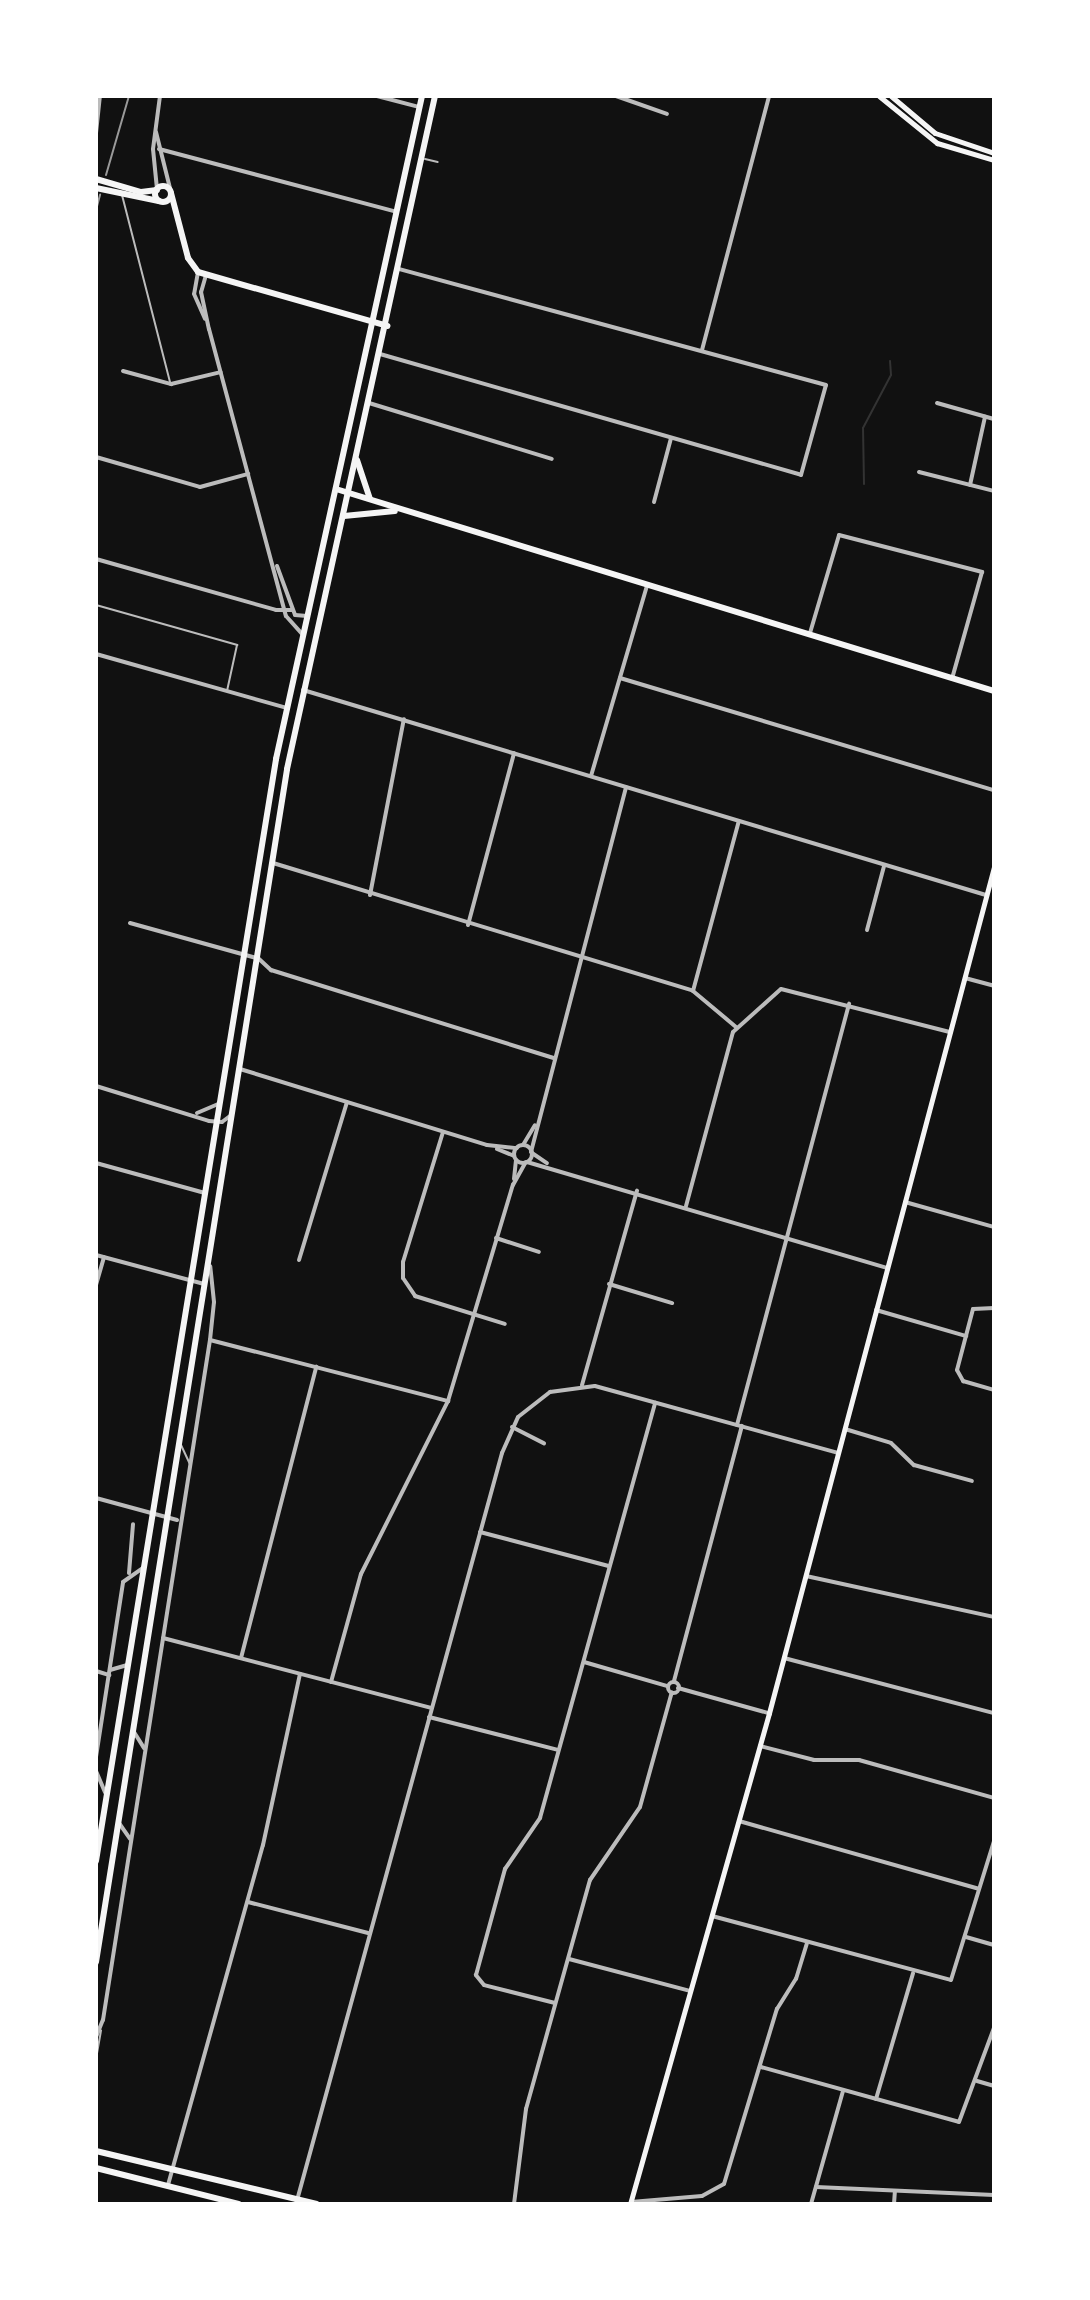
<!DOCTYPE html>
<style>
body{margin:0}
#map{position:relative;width:1090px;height:2300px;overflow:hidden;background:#111;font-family:"IBM Plex Serif",serif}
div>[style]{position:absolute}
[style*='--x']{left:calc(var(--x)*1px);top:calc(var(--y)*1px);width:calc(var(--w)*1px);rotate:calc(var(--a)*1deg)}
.stream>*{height:2px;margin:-1px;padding:0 1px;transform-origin:1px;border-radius:1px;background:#333}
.service>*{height:2px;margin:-1px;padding:0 1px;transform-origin:1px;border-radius:1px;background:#bcbcbc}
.minor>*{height:4px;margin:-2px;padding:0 2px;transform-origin:2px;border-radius:2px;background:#bcbcbc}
.minor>.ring{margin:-2px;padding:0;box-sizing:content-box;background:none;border:4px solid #bcbcbc;border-radius:50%}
.tertiary>*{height:4px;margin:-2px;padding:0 2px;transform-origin:2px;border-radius:2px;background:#bcbcbc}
.secondary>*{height:5px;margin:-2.5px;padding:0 2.5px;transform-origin:2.5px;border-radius:2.5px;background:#f5f5f5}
.primary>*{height:6px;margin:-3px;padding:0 3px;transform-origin:3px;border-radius:3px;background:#f5f5f5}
.primary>.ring{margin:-3px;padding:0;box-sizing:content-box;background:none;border:6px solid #f5f5f5;border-radius:50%}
.trunk>*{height:6px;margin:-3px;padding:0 3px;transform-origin:3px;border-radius:3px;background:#f5f5f5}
.rail>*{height:2px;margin:-1px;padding:0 1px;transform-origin:1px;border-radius:1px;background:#9a9a9a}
span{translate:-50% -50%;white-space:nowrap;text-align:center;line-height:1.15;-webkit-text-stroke:8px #fff;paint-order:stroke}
.frame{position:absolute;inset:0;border:98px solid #fff;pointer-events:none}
</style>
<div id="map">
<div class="stream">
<div style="--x:864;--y:484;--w:56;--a:-91"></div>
<div style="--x:863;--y:428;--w:60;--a:-62.2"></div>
<div style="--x:891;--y:375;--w:14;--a:-94"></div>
</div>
<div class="service">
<div style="--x:425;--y:159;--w:13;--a:13"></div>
<div style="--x:122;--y:195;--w:193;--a:75.6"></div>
<div style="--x:96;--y:605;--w:147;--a:15.8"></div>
<div style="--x:237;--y:645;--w:47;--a:102.3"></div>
<div style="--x:181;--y:1445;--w:21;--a:65"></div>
<div style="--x:96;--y:2059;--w:29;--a:-80"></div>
</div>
<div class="minor">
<div style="--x:377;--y:96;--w:43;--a:14.7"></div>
<div style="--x:616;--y:96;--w:54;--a:19.4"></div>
<div style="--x:159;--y:149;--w:246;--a:14.8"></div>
<div style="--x:198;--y:272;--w:22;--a:100"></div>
<div style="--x:194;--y:294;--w:27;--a:66"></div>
<div style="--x:206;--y:275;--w:18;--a:106"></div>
<div style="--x:201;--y:292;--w:38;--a:78"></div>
<div style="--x:209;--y:329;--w:297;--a:75"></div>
<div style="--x:286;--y:616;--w:25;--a:48"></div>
<div style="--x:702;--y:350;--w:263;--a:-75.2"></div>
<div style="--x:380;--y:354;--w:438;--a:16"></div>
<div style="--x:801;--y:475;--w:93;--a:-74.5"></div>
<div style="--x:826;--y:385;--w:442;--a:-164.8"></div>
<div style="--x:123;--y:371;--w:50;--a:15.2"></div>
<div style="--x:171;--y:384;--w:51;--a:-13.5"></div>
<div style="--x:369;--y:403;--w:191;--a:17"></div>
<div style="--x:937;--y:403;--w:59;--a:15.7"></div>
<div style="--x:96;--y:457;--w:108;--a:16.1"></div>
<div style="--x:200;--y:487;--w:50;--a:-15.2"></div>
<div style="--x:919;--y:472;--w:77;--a:14.2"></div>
<div style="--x:970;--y:485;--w:70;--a:-77.6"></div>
<div style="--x:654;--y:502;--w:66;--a:-75.1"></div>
<div style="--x:96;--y:559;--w:187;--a:15.8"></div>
<div style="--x:276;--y:610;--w:16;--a:0"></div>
<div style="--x:277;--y:566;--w:52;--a:69.8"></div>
<div style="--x:295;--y:615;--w:12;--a:5"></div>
<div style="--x:810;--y:633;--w:102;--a:-73.5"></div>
<div style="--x:839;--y:535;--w:148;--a:14.5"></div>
<div style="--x:982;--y:572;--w:111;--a:105.7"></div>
<div style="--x:96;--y:654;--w:198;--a:15.8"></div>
<div style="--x:620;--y:678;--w:390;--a:16.7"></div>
<div style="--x:303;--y:690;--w:713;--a:16.71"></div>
<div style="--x:591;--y:776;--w:198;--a:-73.6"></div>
<div style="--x:273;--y:863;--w:439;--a:16.9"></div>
<div style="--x:693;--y:991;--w:56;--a:39.9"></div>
<div style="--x:370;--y:895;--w:179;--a:-79.1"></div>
<div style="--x:130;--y:923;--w:131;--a:15.5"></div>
<div style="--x:468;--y:925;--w:178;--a:-75"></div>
<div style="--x:867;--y:930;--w:66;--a:-75.1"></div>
<div style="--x:258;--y:958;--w:18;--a:43"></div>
<div style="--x:271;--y:970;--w:296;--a:17.3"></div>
<div style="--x:965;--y:978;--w:30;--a:15"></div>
<div style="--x:693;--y:991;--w:176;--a:-74.9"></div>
<div style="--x:240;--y:1069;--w:258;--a:17.1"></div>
<div style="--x:487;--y:1145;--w:30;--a:6"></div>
<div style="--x:96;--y:1086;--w:118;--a:17.2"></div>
<div style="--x:209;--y:1121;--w:13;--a:4"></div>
<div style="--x:222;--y:1122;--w:10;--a:-37"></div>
<div style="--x:197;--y:1113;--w:23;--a:-23"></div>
<div style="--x:443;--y:1132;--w:136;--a:107.1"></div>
<div style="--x:403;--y:1262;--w:16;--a:90"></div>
<div style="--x:403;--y:1278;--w:22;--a:56"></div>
<div style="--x:415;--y:1296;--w:94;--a:17.3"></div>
<div style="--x:523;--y:1145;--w:23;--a:-59"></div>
<div class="ring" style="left:514px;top:1145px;width:14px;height:14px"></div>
<div style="--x:497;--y:1149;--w:18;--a:22"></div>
<div style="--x:531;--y:1152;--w:377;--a:-75.4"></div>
<div style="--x:532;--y:1153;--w:18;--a:34"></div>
<div style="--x:527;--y:1162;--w:375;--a:16.4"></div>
<div style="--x:96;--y:1163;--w:113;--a:15.4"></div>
<div style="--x:514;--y:1179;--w:19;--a:-84"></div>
<div style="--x:905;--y:1202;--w:92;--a:15.7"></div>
<div style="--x:686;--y:1206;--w:180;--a:-74.9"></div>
<div style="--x:733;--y:1032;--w:64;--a:-41.9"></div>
<div style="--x:781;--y:989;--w:174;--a:14.3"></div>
<div style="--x:496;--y:1238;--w:45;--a:18"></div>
<div style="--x:96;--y:1255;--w:112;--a:15"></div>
<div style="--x:299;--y:1260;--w:165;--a:-73.1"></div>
<div style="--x:609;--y:1284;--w:66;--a:16.8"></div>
<div style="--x:96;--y:1285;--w:29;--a:-74"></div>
<div style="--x:994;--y:1308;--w:21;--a:177"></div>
<div style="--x:973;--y:1309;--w:63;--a:104.7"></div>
<div style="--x:957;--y:1370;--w:13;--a:61"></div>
<div style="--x:963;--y:1381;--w:32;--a:16"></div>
<div style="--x:876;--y:1310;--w:94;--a:16.1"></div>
<div style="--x:210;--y:1340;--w:246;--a:14.4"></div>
<div style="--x:582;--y:1385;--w:202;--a:-74.2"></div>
<div style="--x:737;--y:1425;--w:436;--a:-75.1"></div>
<div style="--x:512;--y:1427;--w:36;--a:27"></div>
<div style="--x:845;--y:1429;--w:48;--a:16.9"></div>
<div style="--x:891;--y:1443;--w:32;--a:44"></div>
<div style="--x:914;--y:1465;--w:60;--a:15.4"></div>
<div style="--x:96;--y:1498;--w:84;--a:15.2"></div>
<div style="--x:480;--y:1532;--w:133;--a:14.8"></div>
<div style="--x:129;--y:1573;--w:49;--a:-85.3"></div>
<div style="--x:806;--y:1576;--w:192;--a:12.3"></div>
<div style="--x:163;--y:1638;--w:277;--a:14.6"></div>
<div style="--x:241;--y:1658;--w:301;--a:-75.5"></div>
<div style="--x:784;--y:1658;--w:217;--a:14.7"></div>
<div style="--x:584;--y:1662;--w:86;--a:16.1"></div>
<div style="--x:110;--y:1670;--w:18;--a:-16"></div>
<div style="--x:96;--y:1671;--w:14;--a:17"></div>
<div style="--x:674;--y:1681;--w:264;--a:-75.1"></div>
<div class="ring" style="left:667.5px;top:1681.5px;width:7px;height:7px"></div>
<div style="--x:331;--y:1682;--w:112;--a:-74.5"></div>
<div style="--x:361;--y:1574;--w:194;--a:-63.3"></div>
<div style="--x:448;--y:1401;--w:226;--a:-73.3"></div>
<div style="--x:513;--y:1185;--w:26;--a:-61"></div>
<div style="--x:678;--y:1688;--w:93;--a:15.5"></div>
<div style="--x:429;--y:1717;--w:133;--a:14.3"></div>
<div style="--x:134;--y:1732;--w:19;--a:58"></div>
<div style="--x:760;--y:1746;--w:56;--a:14.5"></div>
<div style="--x:814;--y:1760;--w:45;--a:0"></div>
<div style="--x:859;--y:1760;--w:140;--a:15.7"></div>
<div style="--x:96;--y:1757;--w:177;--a:-81.2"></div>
<div style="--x:123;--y:1582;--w:24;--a:-35"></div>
<div style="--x:96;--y:1771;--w:23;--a:67"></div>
<div style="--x:739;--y:1821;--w:249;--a:15.8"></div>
<div style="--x:119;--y:1823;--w:19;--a:55"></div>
<div style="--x:248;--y:1902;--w:124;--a:14.5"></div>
<div style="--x:712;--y:1916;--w:247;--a:15"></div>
<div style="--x:951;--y:1980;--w:145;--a:-72.8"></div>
<div style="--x:966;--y:1937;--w:29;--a:16"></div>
<div style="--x:569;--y:1959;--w:125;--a:14.8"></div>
<div style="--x:555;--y:2003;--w:73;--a:-165.8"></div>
<div style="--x:484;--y:1985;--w:13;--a:-129"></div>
<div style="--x:476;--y:1975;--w:110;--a:-74.7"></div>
<div style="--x:505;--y:1869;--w:62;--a:-55.5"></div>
<div style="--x:540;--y:1818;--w:431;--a:-74.5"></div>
<div style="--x:96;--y:2037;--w:18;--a:-68"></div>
<div style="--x:103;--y:2020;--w:688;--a:-81.06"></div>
<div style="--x:210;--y:1340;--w:38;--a:-84"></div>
<div style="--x:214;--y:1302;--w:36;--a:-96"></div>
<div style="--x:761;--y:2067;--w:205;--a:15.5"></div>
<div style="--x:959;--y:2122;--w:100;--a:-69.6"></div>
<div style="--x:977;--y:2081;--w:18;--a:16"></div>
<div style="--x:876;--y:2099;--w:131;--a:-73.6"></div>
<div style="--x:168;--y:2185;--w:353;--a:-74.4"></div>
<div style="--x:263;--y:1845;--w:175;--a:-77.8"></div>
<div style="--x:816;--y:2187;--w:178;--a:2.6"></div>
<div style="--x:631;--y:2202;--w:71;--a:-4.8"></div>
<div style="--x:702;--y:2196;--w:25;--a:-29"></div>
<div style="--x:724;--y:2184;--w:183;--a:-73.2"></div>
<div style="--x:777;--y:2009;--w:36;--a:-58"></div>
<div style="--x:796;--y:1979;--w:37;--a:-73"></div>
<div style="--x:296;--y:2204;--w:779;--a:-74.66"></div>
<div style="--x:502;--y:1453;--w:39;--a:-66"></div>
<div style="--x:518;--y:1417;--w:41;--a:-38"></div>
<div style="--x:550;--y:1392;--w:45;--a:-7.6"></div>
<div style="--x:595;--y:1386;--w:252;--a:15.4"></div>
<div style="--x:514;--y:2204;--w:96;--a:-82.8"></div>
<div style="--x:526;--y:2109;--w:238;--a:-74.4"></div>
<div style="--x:590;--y:1880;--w:88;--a:-55.6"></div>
<div style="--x:640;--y:1807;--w:119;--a:-74.5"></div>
<div style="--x:811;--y:2204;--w:117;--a:-74.2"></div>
<div style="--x:894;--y:2204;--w:13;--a:-86"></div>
</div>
<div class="tertiary">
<div style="--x:156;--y:132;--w:62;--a:76"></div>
<div style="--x:96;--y:133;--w:37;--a:-84"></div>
<div style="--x:157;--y:189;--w:40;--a:-95.7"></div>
<div style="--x:153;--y:149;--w:53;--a:-82.5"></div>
</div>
<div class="secondary">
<div style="--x:879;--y:96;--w:75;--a:39"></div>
<div style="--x:937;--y:143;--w:59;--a:16.6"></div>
<div style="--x:891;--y:96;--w:57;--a:40.1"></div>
<div style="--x:935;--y:133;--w:62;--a:18.7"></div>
<div style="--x:630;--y:2204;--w:510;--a:-74.19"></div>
<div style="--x:769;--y:1713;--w:875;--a:-75.11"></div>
</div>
<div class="primary">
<div style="--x:96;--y:179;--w:47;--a:16.1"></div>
<div style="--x:141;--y:192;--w:16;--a:-7"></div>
<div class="ring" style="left:155px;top:186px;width:10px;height:10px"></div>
<div style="--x:96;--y:188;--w:64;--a:11.7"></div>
<div style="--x:171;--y:193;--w:67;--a:75.3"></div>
<div style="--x:188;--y:258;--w:17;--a:54"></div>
<div style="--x:198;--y:272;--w:197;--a:15.9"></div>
<div style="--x:357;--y:460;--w:41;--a:71.6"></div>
<div style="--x:336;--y:489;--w:688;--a:17.07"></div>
<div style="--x:344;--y:516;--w:51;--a:-5.6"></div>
<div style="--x:96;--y:1861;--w:1117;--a:-80.72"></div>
<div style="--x:276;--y:759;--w:679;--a:-77.58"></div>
<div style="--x:96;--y:1962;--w:1208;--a:-80.9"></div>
<div style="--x:287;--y:769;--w:689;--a:-77.6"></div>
</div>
<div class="trunk">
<div style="--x:96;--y:2151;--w:227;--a:13.5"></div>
<div style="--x:96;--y:2168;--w:147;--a:14.1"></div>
</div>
<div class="rail">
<div style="--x:106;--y:175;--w:82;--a:-73.8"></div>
<div style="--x:96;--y:210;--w:16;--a:-75"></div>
</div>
<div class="frame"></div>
</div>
